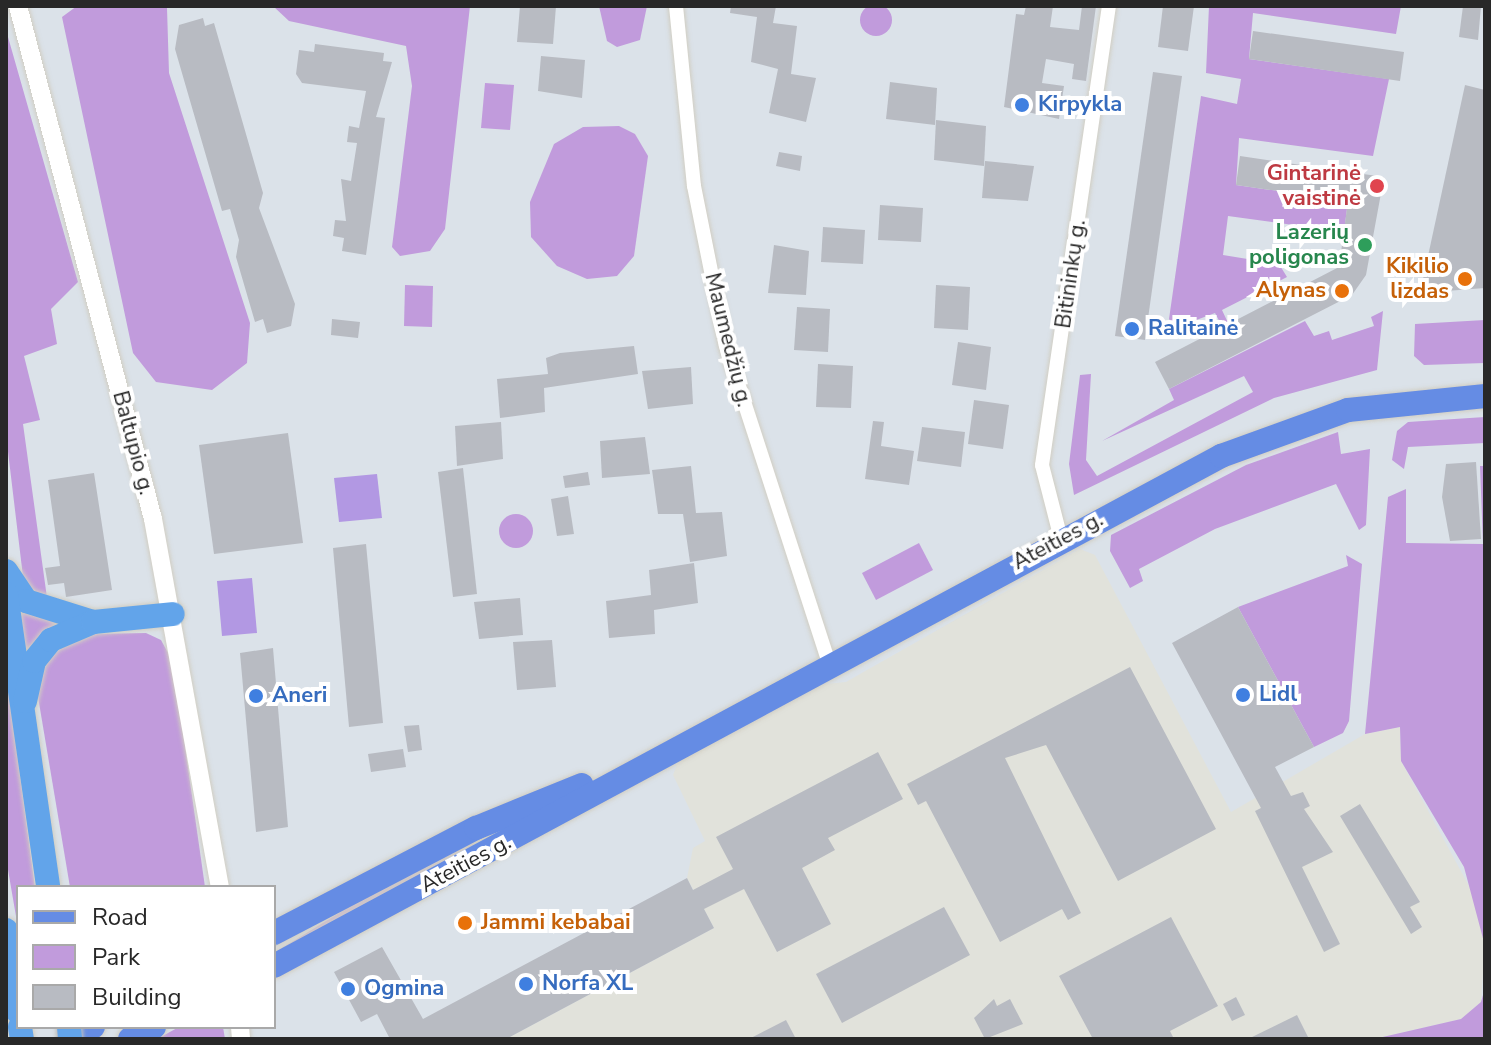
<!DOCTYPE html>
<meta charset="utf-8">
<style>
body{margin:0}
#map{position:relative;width:1491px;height:1045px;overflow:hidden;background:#dbe2e9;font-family:"Nunito Sans",sans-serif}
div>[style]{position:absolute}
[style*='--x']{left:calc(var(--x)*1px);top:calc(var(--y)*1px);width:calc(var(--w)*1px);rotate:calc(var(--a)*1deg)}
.industrial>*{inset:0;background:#e1e2db}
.green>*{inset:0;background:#c19bdc}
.round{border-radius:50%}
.pitch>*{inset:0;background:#b298e3}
.building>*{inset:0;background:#b8bbc2}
.roads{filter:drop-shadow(0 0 2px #d1cec3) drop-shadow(0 0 2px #d1cec3)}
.minor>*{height:14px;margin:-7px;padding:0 7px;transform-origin:7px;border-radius:7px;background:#fff}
.tertiary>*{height:18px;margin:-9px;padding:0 9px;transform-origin:9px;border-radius:9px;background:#fff}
.primary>*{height:24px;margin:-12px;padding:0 12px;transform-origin:12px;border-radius:12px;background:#658ce4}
.trunk>*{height:24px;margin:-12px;padding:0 12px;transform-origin:12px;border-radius:12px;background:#62a4ea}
.bridges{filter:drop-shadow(0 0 2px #bebebe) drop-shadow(0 0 2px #bebebe)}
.trunk-bridge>*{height:24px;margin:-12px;padding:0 12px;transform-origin:12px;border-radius:12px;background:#62a4ea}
.dots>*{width:22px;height:22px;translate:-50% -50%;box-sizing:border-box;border:4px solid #fff;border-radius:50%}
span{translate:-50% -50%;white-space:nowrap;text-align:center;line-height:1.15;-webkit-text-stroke:8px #fff;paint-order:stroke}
.shop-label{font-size:22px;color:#366cbe;font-weight:700}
.left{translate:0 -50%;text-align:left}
.health-label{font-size:22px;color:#be3a42;font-weight:700}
.right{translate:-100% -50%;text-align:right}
.leisure-label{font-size:22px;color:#27864d;font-weight:700}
.food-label{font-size:22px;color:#c56008;font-weight:700}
.street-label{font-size:22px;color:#282828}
.frame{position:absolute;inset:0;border:8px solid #282828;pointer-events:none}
.legend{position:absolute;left:16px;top:885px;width:260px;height:144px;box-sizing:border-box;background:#fff;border:2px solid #a9a9a9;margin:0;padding:10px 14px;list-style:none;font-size:24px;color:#282828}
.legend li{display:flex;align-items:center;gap:16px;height:40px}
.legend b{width:40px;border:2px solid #a9a9a9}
</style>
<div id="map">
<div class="industrial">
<div style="clip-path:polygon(1080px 549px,1095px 555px,1231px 812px,1365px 734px,1400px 727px,1401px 761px,1475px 897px,1485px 946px,1481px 1002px,1461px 1019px,1374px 1039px,506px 1039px,714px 928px,687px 878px,693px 848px,705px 841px,673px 775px,678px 762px,826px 684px,846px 682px)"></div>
</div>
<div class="green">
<div class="round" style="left:860px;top:4px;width:32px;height:32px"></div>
<div style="clip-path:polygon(77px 6px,167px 8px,169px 73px,250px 323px,247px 363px,212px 390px,156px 382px,133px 353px,62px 17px)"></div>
<div style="clip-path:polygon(470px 6px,445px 229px,430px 251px,400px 256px,392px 247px,412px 86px,406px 46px,289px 21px,273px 6px)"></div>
<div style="clip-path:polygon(599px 6px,647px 6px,640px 40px,617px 47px,607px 41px)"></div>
<div style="clip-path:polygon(1209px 6px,1401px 6px,1396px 34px,1253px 13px,1249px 59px,1389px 79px,1373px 156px,1239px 138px,1236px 185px,1348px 201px,1344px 232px,1228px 216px,1223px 255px,1279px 264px,1287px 277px,1222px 310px,1229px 325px,1223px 328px,1215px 313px,1175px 328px,1169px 319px,1201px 96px,1237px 104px,1241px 79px,1206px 73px)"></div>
<div style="clip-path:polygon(6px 30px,78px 282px,51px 309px,57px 344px,24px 356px,40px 420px,23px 424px,48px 605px,24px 585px,6px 435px)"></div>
<div style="clip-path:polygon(485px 83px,514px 85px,510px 130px,481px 128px)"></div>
<div style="clip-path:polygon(619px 126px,635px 134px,648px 156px,634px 256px,617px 276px,587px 279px,557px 266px,531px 237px,530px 202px,554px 144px,583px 127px)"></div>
<div style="clip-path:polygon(405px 285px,433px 286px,432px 327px,404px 326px)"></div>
<div style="clip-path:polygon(1383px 311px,1377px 370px,1274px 398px,1074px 495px,1069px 464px,1080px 375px,1091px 374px,1086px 460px,1097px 476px,1253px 392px,1244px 376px,1102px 441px,1174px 400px,1169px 389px,1305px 321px,1314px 336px,1329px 331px,1332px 340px,1374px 326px,1371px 317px)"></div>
<div style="clip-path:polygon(1485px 320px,1485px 363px,1424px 365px,1414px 356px,1415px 324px)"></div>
<div style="clip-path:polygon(1485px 417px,1485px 443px,1408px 447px,1404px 469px,1392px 460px,1397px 431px,1408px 422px)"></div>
<div style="clip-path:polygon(1338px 432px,1341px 454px,1370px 449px,1366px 525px,1359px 530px,1336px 484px,1215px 529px,1139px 569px,1143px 581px,1130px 588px,1110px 551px,1111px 535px,1246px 465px)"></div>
<div style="clip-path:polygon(1480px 466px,1485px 466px,1485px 946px,1464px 867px,1401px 761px,1400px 727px,1365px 734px,1388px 497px,1406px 489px,1406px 543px,1483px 544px)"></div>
<div class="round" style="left:499px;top:514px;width:34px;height:34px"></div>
<div style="clip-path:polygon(919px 543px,933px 570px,876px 600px,862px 573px)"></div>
<div style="clip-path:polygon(1346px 555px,1362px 564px,1349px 721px,1343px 733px,1314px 747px,1238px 607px,1348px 566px)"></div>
<div style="clip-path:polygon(19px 605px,65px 625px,26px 655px)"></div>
<div style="clip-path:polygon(146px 633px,161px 640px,173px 662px,205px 887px,70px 887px,36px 685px,46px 655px,83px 634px)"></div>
<div style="clip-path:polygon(6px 671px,35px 887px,18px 887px,18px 928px,6px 858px)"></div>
<div style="clip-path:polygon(472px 841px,475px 846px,274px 953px,391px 881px)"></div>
<div style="clip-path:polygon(1485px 988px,1485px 1039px,1374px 1039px,1461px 1019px,1481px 1002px)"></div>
<div style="clip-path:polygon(179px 1027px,223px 1027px,225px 1039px,157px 1039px)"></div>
</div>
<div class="pitch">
<div style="clip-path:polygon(377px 474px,382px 518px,339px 522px,334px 478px)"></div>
<div style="clip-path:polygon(252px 578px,257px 633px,222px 636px,217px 581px)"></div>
</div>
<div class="building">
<div style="clip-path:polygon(520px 6px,556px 6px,553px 44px,517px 42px)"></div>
<div style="clip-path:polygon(731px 6px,776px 6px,773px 23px,797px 26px,791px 74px,816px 78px,806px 122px,769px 113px,778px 69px,751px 62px,757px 17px,730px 13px)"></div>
<div style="clip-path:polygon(1026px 6px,1053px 6px,1050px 27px,1079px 30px,1082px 6px,1096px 6px,1086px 81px,1072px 79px,1074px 64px,1046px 59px,1042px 83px,1064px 86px,1059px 119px,1004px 107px,1016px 14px,1024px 15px)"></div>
<div style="clip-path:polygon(1163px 6px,1194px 6px,1188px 51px,1158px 47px)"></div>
<div style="clip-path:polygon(1463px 6px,1481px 6px,1478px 40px,1459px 37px)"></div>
<div style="clip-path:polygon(203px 18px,205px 26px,214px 23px,263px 193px,259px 208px,295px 304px,291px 326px,267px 333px,263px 319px,255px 322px,236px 257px,239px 240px,230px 209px,222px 211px,175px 49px,179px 25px)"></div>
<div style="clip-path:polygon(1253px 31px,1404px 52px,1400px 81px,1249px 59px)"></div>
<div style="clip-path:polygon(315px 44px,384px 53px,383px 61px,392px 62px,376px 117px,385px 118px,366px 255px,342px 251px,344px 238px,333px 236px,335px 220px,346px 221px,341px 179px,351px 181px,357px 143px,347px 142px,349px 126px,359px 128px,366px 91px,302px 83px,296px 74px,299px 50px,314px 52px)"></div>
<div style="clip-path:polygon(541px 56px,585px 60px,582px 98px,538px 91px)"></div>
<div style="clip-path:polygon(1153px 72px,1182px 76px,1145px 340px,1115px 336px)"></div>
<div style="clip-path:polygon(890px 82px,937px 88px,935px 125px,886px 119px)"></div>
<div style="clip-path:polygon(1465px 85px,1485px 90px,1485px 288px,1420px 293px)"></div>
<div style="clip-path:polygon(936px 120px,986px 126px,984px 166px,934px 160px)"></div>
<div style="clip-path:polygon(779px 152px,802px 156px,800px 171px,776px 166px)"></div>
<div style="clip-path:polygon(1240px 156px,1384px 177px,1366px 275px,1352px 295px,1169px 389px,1155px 362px,1339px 267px,1348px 201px,1236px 185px)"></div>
<div style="clip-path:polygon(985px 161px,1034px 166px,1028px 201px,982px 198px)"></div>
<div style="clip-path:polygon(880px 205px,923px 208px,921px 242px,878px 240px)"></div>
<div style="clip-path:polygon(823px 227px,865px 230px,863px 264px,821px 262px)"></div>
<div style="clip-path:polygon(774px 245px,809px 251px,806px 295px,768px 293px)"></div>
<div style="clip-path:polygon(936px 285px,970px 287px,968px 330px,934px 328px)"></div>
<div style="clip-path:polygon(797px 307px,830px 309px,828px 352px,794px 350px)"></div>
<div style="clip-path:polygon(332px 319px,360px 322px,358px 338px,331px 335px)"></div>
<div style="clip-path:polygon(958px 342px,991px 347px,986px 390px,952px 385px)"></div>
<div style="clip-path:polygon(634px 346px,638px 374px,544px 388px,545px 412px,500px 418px,497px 379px,548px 374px,546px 358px,560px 353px)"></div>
<div style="clip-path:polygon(818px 364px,853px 366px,851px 408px,816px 407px)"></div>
<div style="clip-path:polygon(691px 367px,693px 404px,648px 409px,642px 371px)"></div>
<div style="clip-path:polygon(974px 400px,1009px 405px,1003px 449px,968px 444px)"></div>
<div style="clip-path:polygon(873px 421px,884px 422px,881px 446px,914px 451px,909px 485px,865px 479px)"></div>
<div style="clip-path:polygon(501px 422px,503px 459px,457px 466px,455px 426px)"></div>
<div style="clip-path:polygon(922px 427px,965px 432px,961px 467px,917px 461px)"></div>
<div style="clip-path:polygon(288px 433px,303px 543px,214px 554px,199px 445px)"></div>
<div style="clip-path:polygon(645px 437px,650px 474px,602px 478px,600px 441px)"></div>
<div style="clip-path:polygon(1476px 462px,1481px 539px,1450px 541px,1442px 497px,1446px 464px)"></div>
<div style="clip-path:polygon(691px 466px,696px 513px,722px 512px,727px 556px,690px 562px,683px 514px,658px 514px,652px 470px)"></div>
<div style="clip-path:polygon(463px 468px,477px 594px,453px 597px,438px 472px)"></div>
<div style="clip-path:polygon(588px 472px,590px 485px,565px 488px,563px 476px)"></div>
<div style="clip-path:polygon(94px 473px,112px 590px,66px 597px,64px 583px,48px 585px,45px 568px,60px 566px,48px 480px)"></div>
<div style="clip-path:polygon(568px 496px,574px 534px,557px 536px,551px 499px)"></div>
<div style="clip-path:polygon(366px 544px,383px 723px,349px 727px,333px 548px)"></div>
<div style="clip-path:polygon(694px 563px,698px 603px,654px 610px,655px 634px,609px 638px,606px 601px,651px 595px,649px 570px)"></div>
<div style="clip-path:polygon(520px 598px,523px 635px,479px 639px,474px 602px)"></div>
<div style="clip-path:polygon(1238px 607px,1314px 747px,1275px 767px,1291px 796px,1303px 792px,1310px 806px,1304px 809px,1333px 852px,1302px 867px,1340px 944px,1324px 952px,1255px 811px,1261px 808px,1172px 643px)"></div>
<div style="clip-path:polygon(552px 640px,556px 687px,517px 690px,513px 642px)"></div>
<div style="clip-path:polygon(273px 648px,288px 827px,256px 832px,240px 653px)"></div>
<div style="clip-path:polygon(1130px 667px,1216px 829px,1118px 881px,1046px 745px,1005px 758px,1081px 913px,1068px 920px,1062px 909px,1000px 942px,926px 801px,918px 805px,907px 784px)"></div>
<div style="clip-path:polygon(419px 725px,422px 750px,408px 752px,404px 726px)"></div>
<div style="clip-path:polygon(403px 749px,406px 767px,371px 772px,368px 754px)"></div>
<div style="clip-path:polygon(878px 752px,903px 799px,828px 838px,835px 850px,802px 868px,831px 924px,777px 952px,744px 889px,704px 909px,714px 928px,506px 1039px,390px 1039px,377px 1014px,361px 1022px,334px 972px,382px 947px,423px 1019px,687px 878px,693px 890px,733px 869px,716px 837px)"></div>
<div style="clip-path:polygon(1360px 804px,1420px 902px,1410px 907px,1422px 927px,1411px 934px,1340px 816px)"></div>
<div style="clip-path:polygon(944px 907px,970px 955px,842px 1023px,816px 974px)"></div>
<div style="clip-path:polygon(1171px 917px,1218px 1006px,1170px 1031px,1174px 1039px,1093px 1039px,1059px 976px)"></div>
<div style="clip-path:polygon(1236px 997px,1245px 1015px,1232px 1021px,1223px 1004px)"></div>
<div style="clip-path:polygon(994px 999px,997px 1006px,1010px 999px,1023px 1024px,985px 1039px,974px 1018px)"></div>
<div style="clip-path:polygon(1297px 1015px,1309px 1039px,1248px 1039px)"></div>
<div style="clip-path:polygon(786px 1020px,796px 1039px,749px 1039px)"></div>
</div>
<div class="roads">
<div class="minor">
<div style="--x:676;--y:6;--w:181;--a:84.3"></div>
<div style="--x:694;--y:186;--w:163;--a:78.7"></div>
<div style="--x:726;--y:346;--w:333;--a:72"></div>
<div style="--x:1061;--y:539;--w:76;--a:-104.4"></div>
<div style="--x:1042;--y:465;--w:464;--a:-81.7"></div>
</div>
<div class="tertiary">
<div style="--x:18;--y:6;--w:530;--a:75.26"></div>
<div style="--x:153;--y:519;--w:374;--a:79.7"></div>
<div style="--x:240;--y:1027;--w:12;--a:85"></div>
</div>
<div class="primary">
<div style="--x:274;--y:933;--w:228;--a:-27.5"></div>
<div style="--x:476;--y:828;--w:114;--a:-22.1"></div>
<div style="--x:274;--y:966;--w:1076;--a:-28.3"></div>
<div style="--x:1221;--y:456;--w:135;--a:-19.9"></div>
<div style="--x:1348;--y:410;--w:138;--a:-5.8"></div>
<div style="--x:70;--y:1039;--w:26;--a:-28"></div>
<div style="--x:130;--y:1039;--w:27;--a:-27"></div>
</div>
<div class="trunk">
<div style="--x:6;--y:571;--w:36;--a:56"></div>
<div style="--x:26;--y:601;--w:70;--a:17.4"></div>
<div style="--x:6;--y:594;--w:296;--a:81.8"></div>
<div style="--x:25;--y:701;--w:41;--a:-77.3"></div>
<div style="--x:34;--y:661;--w:27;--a:-51"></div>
<div style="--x:51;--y:640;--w:46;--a:-23.2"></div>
<div style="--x:93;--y:622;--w:80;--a:-5.7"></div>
<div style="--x:6;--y:930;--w:83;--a:81.7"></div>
<div style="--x:20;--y:1027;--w:12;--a:81"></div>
</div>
</div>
<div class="bridges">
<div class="trunk-bridge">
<div style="--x:69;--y:1027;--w:12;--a:85"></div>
</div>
</div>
<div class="dots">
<div style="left:1022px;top:105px;background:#3f7fe0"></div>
<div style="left:1377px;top:186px;background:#e0444e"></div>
<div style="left:1365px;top:245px;background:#2e9e5b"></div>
<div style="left:1465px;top:279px;background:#e8710a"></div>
<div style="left:1342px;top:291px;background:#e8710a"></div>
<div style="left:1132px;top:329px;background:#3f7fe0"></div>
<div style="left:1243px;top:695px;background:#3f7fe0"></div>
<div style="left:256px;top:696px;background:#3f7fe0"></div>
<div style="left:465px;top:923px;background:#e8710a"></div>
<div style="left:526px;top:984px;background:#3f7fe0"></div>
<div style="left:348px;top:989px;background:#3f7fe0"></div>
</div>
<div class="shop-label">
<span class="left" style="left:1038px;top:105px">Kirpykla</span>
<span class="left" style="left:1148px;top:329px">Ralitainė</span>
<span class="left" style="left:1259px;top:695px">Lidl</span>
<span class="left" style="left:272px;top:696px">Aneri</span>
<span class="left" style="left:542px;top:984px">Norfa XL</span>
<span class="left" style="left:364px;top:989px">Ogmina</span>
</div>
<div class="health-label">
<span class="right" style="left:1361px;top:186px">Gintarinė<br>vaistinė</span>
</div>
<div class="leisure-label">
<span class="right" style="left:1349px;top:245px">Lazerių<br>poligonas</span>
</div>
<div class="food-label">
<span class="right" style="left:1449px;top:279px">Kikilio<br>lizdas</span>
<span class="right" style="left:1326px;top:291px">Alynas</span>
<span class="left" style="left:481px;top:923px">Jammi kebabai</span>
</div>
<div class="street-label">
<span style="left:1071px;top:274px;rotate:-82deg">Bitininkų g.</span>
<span style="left:728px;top:340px;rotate:76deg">Maumedžių g.</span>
<span style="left:133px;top:443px;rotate:75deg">Baltupio g.</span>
<span style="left:1058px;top:541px;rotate:-28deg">Ateities g.</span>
<span style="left:466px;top:864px;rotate:-28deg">Ateities g.</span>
</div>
<div class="frame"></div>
<ul class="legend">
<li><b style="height:10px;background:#658ce4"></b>Road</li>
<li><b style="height:22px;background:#c19bdc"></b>Park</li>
<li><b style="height:22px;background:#b8bbc2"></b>Building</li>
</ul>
</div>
